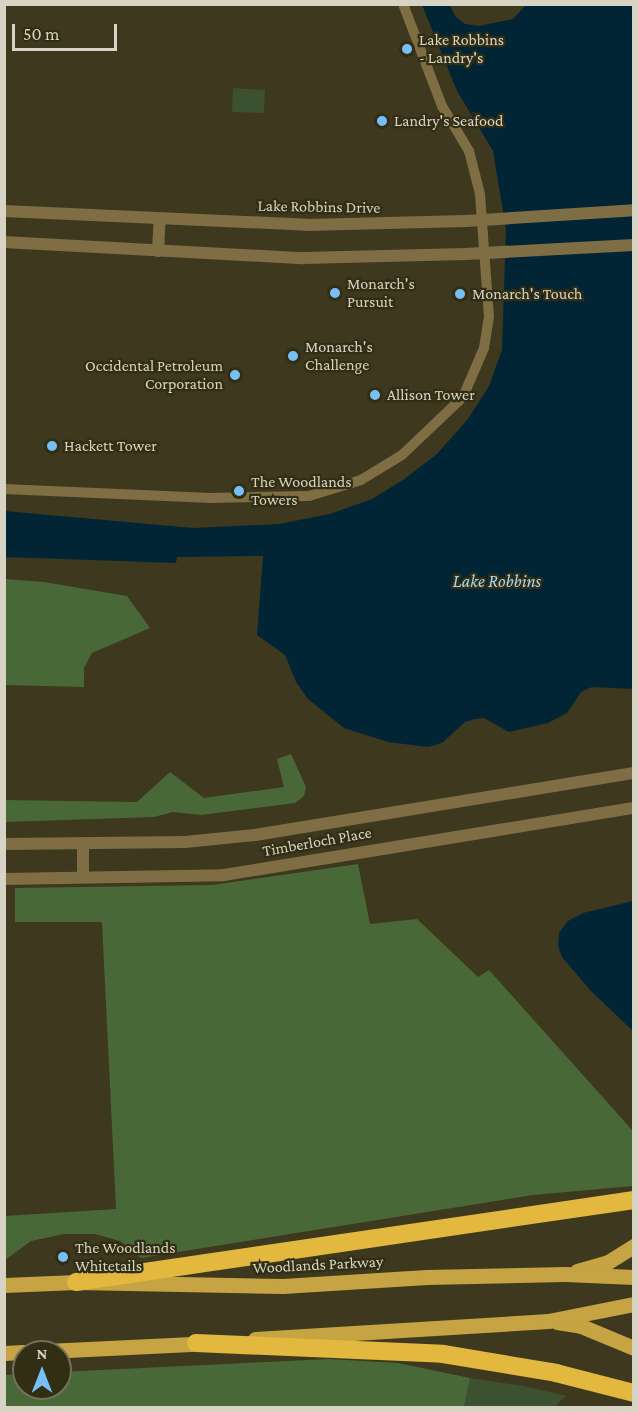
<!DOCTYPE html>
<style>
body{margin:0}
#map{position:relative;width:638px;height:1412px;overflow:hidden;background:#3d381e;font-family:"Crimson Pro",serif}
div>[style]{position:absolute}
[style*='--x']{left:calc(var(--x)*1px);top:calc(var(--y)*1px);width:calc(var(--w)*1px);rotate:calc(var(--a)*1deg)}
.green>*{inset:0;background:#3b512f}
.forest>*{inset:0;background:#496837}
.water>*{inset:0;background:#022536}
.pedestrian>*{height:10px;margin:-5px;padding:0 5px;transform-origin:5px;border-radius:5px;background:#7f6e43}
.tertiary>*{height:12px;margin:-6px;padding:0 6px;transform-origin:6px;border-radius:6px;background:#7f6e43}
.primary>*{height:15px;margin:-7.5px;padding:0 7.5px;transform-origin:7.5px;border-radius:7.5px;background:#c6a343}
.motorway>*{height:18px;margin:-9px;padding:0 9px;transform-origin:9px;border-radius:9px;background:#e2b83e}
.tertiary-bridge>*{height:12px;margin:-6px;padding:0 6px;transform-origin:6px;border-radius:6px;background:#7f6e43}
.dots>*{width:16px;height:16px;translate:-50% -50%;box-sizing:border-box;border:3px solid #322e14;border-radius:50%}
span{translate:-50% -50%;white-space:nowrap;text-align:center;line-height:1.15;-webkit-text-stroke:4.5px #322e14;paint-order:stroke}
.poi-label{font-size:16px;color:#d7d4c5}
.left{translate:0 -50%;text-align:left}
.right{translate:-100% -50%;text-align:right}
.street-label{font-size:16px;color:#d7d4c5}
.water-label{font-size:18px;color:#a4d7f5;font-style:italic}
.frame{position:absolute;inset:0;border:6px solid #d7d4c5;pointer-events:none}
.north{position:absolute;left:12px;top:1340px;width:60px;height:60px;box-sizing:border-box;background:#322e14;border:2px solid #74705b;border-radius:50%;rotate:0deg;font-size:16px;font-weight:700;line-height:24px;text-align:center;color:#d7d4c5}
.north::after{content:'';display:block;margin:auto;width:21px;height:27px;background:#77c0f7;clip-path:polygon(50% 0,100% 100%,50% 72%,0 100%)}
.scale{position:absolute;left:12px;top:24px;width:105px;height:27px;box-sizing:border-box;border:3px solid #d7d4c5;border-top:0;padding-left:8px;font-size:18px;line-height:21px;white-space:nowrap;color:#d7d4c5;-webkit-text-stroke:4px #322e14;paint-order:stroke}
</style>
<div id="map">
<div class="green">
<div style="clip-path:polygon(233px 88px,265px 90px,264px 113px,232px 112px)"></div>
<div style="clip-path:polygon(470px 1378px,524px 1386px,566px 1396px,554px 1407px,461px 1408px)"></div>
</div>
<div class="forest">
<div style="clip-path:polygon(5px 579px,44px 582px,127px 596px,150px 628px,92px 653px,84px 668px,84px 687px,5px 685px)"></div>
<div style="clip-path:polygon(291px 754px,306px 787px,304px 796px,295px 803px,201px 815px,173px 812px,154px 817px,5px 822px,5px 800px,137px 802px,170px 772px,204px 798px,284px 787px,277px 759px)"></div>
<div style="clip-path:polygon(358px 864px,370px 924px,417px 919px,478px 977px,489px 970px,633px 1131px,633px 1186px,533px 1195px,141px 1258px,120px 1241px,95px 1234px,64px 1234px,31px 1241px,5px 1260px,5px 1216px,116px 1209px,102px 922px,15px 922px,15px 888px,212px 885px)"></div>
<div style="clip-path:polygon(329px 1359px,398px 1363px,470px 1378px,464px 1406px,5px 1407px,5px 1375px,24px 1374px,24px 1388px,60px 1388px,60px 1372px)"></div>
</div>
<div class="water">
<div style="clip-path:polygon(422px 5px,450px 5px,455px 16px,465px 24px,479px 26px,513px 19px,526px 5px,633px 5px,633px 689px,592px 687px,581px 692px,567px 713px,548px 723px,509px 732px,484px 718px,475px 719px,465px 722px,442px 743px,428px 747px,388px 742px,344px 728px,308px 699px,296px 682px,285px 655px,257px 635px,263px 556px,177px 557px,176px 563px,5px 557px,5px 511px,193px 528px,279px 524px,330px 514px,372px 499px,403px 480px,437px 454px,468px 419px,489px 386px,502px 350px,506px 230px,493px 151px,457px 91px)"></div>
<div style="clip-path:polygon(633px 901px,634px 901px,633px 1031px,590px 990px,562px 957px,558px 946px,559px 933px,568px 921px,583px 913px)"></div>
</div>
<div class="pedestrian">
<div style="--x:4;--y:489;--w:207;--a:2.5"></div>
<div style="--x:211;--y:498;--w:98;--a:-1.2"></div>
<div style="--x:309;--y:496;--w:54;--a:-17.1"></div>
<div style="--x:361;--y:480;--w:48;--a:-31.4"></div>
<div style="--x:402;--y:455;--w:84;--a:-43.6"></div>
<div style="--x:463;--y:397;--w:53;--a:-66.8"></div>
<div style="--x:484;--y:348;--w:31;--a:-81"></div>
<div style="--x:489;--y:317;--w:123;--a:-94.2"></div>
<div style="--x:480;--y:194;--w:44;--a:-104.3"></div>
<div style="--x:469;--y:151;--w:52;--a:-121"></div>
<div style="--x:442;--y:106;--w:109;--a:-110.9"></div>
</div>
<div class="tertiary">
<div style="--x:4;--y:211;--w:303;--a:2.6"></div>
<div style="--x:307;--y:225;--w:159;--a:-1.4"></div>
<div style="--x:4;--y:242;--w:299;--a:3.1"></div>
<div style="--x:303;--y:258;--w:163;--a:-1.4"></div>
<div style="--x:158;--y:251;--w:33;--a:-87"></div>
<div style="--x:83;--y:843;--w:34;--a:90"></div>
<div style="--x:4;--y:844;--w:181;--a:-0.6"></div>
<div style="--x:185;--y:842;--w:70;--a:-5.7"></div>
<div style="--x:255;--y:835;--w:384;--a:-9.3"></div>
<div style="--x:4;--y:879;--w:220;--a:-1"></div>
<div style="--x:224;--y:875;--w:415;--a:-9.3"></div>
</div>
<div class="primary">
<div style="--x:577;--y:1271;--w:32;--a:-16"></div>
<div style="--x:608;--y:1262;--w:31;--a:-32"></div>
<div style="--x:4;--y:1285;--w:72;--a:-2.4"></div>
<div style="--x:76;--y:1282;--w:207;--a:1.1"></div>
<div style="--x:283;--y:1286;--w:144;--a:-3.6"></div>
<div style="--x:427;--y:1277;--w:138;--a:-1.2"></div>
<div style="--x:565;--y:1274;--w:69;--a:2.5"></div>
<div style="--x:557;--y:1322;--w:24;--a:9"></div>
<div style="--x:581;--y:1326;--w:57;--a:22.5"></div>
<div style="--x:255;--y:1339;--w:294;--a:-3.5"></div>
<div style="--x:548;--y:1321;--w:88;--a:-11.2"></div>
<div style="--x:26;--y:1352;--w:181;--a:-2.8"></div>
<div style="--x:4;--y:1353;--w:20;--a:-3"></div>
</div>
<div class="motorway">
<div style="--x:76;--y:1282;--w:564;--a:-8.36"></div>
<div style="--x:196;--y:1343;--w:247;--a:2.5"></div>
<div style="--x:443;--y:1354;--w:115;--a:9.5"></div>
<div style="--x:556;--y:1373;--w:81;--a:14.4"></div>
</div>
<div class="tertiary-bridge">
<div style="--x:466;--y:221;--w:168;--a:-3.7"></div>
<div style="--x:466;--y:254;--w:168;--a:-3.1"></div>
</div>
<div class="dots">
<div style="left:407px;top:49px;background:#77c0f7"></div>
<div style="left:382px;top:121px;background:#77c0f7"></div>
<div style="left:335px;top:293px;background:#77c0f7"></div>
<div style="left:460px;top:294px;background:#77c0f7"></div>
<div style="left:293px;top:356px;background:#77c0f7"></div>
<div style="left:235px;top:375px;background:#77c0f7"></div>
<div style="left:375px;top:395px;background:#77c0f7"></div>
<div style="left:52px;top:446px;background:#77c0f7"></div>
<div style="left:239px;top:491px;background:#77c0f7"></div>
<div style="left:63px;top:1257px;background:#77c0f7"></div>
</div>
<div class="poi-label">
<span class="left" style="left:419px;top:49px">Lake Robbins<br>- Landry's</span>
<span class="left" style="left:394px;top:121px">Landry's Seafood</span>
<span class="left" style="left:347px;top:293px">Monarch's<br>Pursuit</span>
<span class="left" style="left:472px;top:294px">Monarch's Touch</span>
<span class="left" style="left:305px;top:356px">Monarch's<br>Challenge</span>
<span class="right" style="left:223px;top:375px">Occidental Petroleum<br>Corporation</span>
<span class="left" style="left:387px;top:395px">Allison Tower</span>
<span class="left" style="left:64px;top:446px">Hackett Tower</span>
<span class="left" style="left:251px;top:491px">The Woodlands<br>Towers</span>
<span class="left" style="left:75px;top:1257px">The Woodlands<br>Whitetails</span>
</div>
<div class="street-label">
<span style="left:319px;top:207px;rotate:1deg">Lake Robbins Drive</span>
<span style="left:317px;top:842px;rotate:-10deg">Timberloch Place</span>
<span style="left:318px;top:1265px;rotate:-3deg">Woodlands Parkway</span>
</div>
<div class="water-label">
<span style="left:497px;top:581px">Lake Robbins</span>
</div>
<div class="frame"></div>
<div class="north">N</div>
<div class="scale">50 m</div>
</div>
